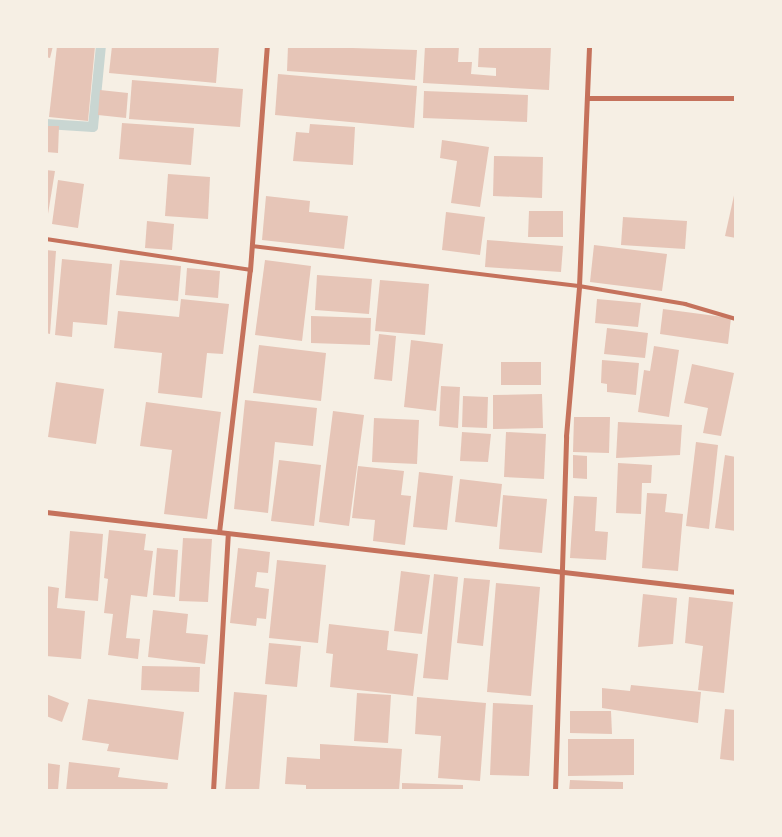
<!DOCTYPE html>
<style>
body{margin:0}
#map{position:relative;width:782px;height:837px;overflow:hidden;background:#f6efe4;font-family:Rubik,sans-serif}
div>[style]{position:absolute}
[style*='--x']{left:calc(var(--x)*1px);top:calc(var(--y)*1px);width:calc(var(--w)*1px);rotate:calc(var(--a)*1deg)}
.stream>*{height:10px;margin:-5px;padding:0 5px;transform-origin:5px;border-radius:5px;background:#c9d6d2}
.building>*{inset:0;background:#e6c5b7}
.service>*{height:4px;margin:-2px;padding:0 2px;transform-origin:2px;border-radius:2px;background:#c5725c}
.minor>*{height:5px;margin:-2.5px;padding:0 2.5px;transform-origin:2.5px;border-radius:2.5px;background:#c5725c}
span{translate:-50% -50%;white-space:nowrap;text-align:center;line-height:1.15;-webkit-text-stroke:4px #f6efe4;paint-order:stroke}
.frame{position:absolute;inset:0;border:48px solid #f6efe4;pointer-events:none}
</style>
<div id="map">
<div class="stream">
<div style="--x:46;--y:124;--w:47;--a:3.7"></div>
<div style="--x:93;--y:127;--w:81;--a:-84.4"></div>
</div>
<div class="building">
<div style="clip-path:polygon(46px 46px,53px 46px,50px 58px,46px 57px)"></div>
<div style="clip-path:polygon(57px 46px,95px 46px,88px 121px,49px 117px)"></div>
<div style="clip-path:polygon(112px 46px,219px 46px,216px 83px,109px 73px)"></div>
<div style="clip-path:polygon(288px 46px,417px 50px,415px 80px,287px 71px)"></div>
<div style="clip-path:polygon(425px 46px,459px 46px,458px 62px,472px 62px,471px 74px,496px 76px,496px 68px,478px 67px,479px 46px,551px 46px,549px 90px,423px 83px)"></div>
<div style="clip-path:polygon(278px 74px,417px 86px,414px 128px,275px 115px)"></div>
<div style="clip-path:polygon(132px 80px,243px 89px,240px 127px,129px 119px)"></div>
<div style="clip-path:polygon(100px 90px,128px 93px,126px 118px,98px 115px)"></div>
<div style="clip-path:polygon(424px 91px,528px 95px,527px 122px,423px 118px)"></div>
<div style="clip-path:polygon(122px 123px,194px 128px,191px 165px,119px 159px)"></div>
<div style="clip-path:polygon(310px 124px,355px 127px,353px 165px,293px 161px,296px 132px,309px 133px)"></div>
<div style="clip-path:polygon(46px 126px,59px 126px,58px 153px,46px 152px)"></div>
<div style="clip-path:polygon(442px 140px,489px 147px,480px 207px,451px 203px,457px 161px,440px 158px)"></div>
<div style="clip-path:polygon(494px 156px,543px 157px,542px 198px,493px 196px)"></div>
<div style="clip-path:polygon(46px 170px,55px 171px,47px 220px,46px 220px)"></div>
<div style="clip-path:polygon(168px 174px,210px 177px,208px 219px,165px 216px)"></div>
<div style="clip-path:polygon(58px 180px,84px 184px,78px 228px,52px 224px)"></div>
<div style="clip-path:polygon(735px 191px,736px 191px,736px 238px,725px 236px)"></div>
<div style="clip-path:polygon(266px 196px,310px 201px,309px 212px,348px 216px,344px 249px,262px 240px)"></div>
<div style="clip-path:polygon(529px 211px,563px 211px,563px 237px,528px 237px)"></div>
<div style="clip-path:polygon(446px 212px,485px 217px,480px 255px,442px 250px)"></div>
<div style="clip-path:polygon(623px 217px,687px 221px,685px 249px,621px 245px)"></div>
<div style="clip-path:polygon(147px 221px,174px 224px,172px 250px,145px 248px)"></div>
<div style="clip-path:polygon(487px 240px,563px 246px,561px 272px,485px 267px)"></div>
<div style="clip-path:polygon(594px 245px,667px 254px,662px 291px,590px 282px)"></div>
<div style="clip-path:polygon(46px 250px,56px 251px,50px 334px,46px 333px)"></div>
<div style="clip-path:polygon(62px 259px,112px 264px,107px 325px,73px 322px,72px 337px,55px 335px)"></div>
<div style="clip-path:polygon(120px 260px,181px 266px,178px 301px,116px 295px)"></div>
<div style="clip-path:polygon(265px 260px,311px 266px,302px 341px,255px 335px)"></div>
<div style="clip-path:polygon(187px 268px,220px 271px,218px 298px,185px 295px)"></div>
<div style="clip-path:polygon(317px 275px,372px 279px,369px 314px,315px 310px)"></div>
<div style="clip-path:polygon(380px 280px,429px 284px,425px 335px,375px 331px)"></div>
<div style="clip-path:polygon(181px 299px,229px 304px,223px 354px,207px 353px,202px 398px,158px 393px,162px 353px,114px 348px,118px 311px,179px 317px)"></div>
<div style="clip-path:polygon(597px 299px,641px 303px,638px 327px,595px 323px)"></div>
<div style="clip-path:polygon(663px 309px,731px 318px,728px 344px,660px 334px)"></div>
<div style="clip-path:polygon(311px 316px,371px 318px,370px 345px,311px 343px)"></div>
<div style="clip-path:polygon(607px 328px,648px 333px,645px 358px,604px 354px)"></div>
<div style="clip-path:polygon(379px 334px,396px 336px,392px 381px,374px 379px)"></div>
<div style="clip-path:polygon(411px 340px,443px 344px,436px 411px,404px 407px)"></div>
<div style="clip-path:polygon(259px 345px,326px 353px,321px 401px,253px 393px)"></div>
<div style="clip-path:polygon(654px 346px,679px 350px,669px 417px,638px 412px,644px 370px,650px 371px)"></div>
<div style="clip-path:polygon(602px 360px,639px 363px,636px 395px,607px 392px,607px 384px,601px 383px)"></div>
<div style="clip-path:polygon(501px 362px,541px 362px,541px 385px,501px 385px)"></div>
<div style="clip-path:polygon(692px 364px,734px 373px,721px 436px,703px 433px,708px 408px,684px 403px)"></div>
<div style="clip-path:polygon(56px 382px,104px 389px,96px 444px,48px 437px)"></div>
<div style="clip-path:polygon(441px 386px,460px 387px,458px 428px,439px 426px)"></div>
<div style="clip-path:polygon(542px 394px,543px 428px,493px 429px,493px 395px)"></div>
<div style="clip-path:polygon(463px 396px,488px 397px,487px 428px,462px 427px)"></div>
<div style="clip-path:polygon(245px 400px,317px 408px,313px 446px,275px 442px,268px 513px,234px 509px)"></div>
<div style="clip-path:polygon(146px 402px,221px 412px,207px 519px,164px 514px,172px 450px,140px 446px)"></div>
<div style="clip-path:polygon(333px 411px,364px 415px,349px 526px,319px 522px)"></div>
<div style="clip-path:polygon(574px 417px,610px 417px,609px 453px,573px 452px)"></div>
<div style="clip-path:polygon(374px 418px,419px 420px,417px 464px,372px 462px)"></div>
<div style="clip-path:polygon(618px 422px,682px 425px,680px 455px,616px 458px)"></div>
<div style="clip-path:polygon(462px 432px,491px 434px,488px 462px,460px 461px)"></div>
<div style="clip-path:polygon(506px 432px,546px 434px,544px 479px,504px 477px)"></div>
<div style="clip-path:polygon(696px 442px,718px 445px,709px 529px,686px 526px)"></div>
<div style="clip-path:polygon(573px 455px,587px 456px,587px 479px,573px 478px)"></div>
<div style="clip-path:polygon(725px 455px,736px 457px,736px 531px,715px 528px)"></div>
<div style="clip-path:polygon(279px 460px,321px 465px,314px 526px,271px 521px)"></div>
<div style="clip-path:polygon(618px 463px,652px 465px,651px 483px,642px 483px,641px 514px,616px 513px)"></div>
<div style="clip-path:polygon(358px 466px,404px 471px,401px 495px,411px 496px,405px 545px,373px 541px,375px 520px,352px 518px)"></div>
<div style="clip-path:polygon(419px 472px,453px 476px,447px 530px,413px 527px)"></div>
<div style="clip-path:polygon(460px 479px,502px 484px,497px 527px,455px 522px)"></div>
<div style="clip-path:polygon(647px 493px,667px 494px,665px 512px,683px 514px,678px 571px,642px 568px)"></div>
<div style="clip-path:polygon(503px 495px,547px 499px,542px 553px,499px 549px)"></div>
<div style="clip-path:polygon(574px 496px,597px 497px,595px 531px,608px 532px,606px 560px,570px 558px)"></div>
<div style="clip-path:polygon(109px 530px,146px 534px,144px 550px,153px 551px,147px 597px,131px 595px,126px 638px,140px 639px,138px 659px,108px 655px,113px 614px,104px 613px,108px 579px,104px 578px)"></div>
<div style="clip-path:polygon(70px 531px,103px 534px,98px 601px,65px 598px)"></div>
<div style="clip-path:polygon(183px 538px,212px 539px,208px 602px,179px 601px)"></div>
<div style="clip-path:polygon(157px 548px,178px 550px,175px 597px,153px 595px)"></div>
<div style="clip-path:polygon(238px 548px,270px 552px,268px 573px,257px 572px,255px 587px,269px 589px,266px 619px,257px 618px,256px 626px,230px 623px)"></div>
<div style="clip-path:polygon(277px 560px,326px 565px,318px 643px,269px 638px)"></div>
<div style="clip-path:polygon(401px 571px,430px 575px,422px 634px,394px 631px)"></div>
<div style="clip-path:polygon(434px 574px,458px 577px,448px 680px,423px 678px)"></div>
<div style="clip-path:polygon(464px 578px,490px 580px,483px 646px,457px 643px)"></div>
<div style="clip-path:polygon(496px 583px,540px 587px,531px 696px,487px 692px)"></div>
<div style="clip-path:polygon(46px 586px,59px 588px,57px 608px,85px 611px,81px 659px,46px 656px)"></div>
<div style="clip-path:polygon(643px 594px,677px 598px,673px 644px,638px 647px)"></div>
<div style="clip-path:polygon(689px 597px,733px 602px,724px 693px,698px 690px,703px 646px,685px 643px)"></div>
<div style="clip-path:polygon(153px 610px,188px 614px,186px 633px,208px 635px,205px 664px,148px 657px)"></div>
<div style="clip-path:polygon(329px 624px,389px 631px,387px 650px,418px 654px,413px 696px,330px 687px,333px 654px,326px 653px)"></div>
<div style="clip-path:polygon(269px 643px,301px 646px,297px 687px,265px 684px)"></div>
<div style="clip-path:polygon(142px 666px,200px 667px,199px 692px,141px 690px)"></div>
<div style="clip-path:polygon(631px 685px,701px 692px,698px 723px,602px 708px,602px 688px,630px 691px)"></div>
<div style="clip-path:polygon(234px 692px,267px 695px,259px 791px,225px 791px)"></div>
<div style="clip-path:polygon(357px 693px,391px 695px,388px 743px,354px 741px)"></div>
<div style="clip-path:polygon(46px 694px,69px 703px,62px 722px,46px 716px)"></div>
<div style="clip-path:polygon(417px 697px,486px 703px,480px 781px,438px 778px,441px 736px,415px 734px)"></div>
<div style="clip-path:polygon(88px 699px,184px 712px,178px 760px,107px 751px,109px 744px,82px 740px)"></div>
<div style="clip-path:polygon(493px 703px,533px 705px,529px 776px,490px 775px)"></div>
<div style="clip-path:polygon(725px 709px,736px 710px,736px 761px,720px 759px)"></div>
<div style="clip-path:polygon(570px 711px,611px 711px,612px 734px,570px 733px)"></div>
<div style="clip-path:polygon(568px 739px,634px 739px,634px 775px,568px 776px)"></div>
<div style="clip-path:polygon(320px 744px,402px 749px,399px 791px,306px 791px,306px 785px,285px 784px,287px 757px,320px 759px)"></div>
<div style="clip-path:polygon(69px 762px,120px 768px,118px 777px,168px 783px,167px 791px,66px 791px)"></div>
<div style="clip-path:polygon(46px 763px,60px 765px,58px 790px,46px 789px)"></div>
<div style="clip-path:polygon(570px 780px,623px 782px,623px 791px,569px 791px)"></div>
<div style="clip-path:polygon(402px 783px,463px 785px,463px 791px,402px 791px)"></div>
</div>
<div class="service">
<div style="--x:46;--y:239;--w:206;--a:8.6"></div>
<div style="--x:252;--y:246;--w:329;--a:7"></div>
<div style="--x:579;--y:286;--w:108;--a:9.6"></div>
<div style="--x:685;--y:304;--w:53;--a:16.4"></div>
</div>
<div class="minor">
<div style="--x:587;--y:98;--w:149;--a:0"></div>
<div style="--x:46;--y:512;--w:695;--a:6.61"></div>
<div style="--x:219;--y:532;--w:264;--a:-83.3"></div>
<div style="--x:250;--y:270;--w:225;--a:-85.7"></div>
<div style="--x:213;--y:791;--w:258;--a:-86.7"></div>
<div style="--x:555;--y:791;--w:355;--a:-88.2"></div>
<div style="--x:566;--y:436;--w:151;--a:-85"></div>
<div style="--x:579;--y:286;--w:240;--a:-87.6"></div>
</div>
<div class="frame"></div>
</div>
